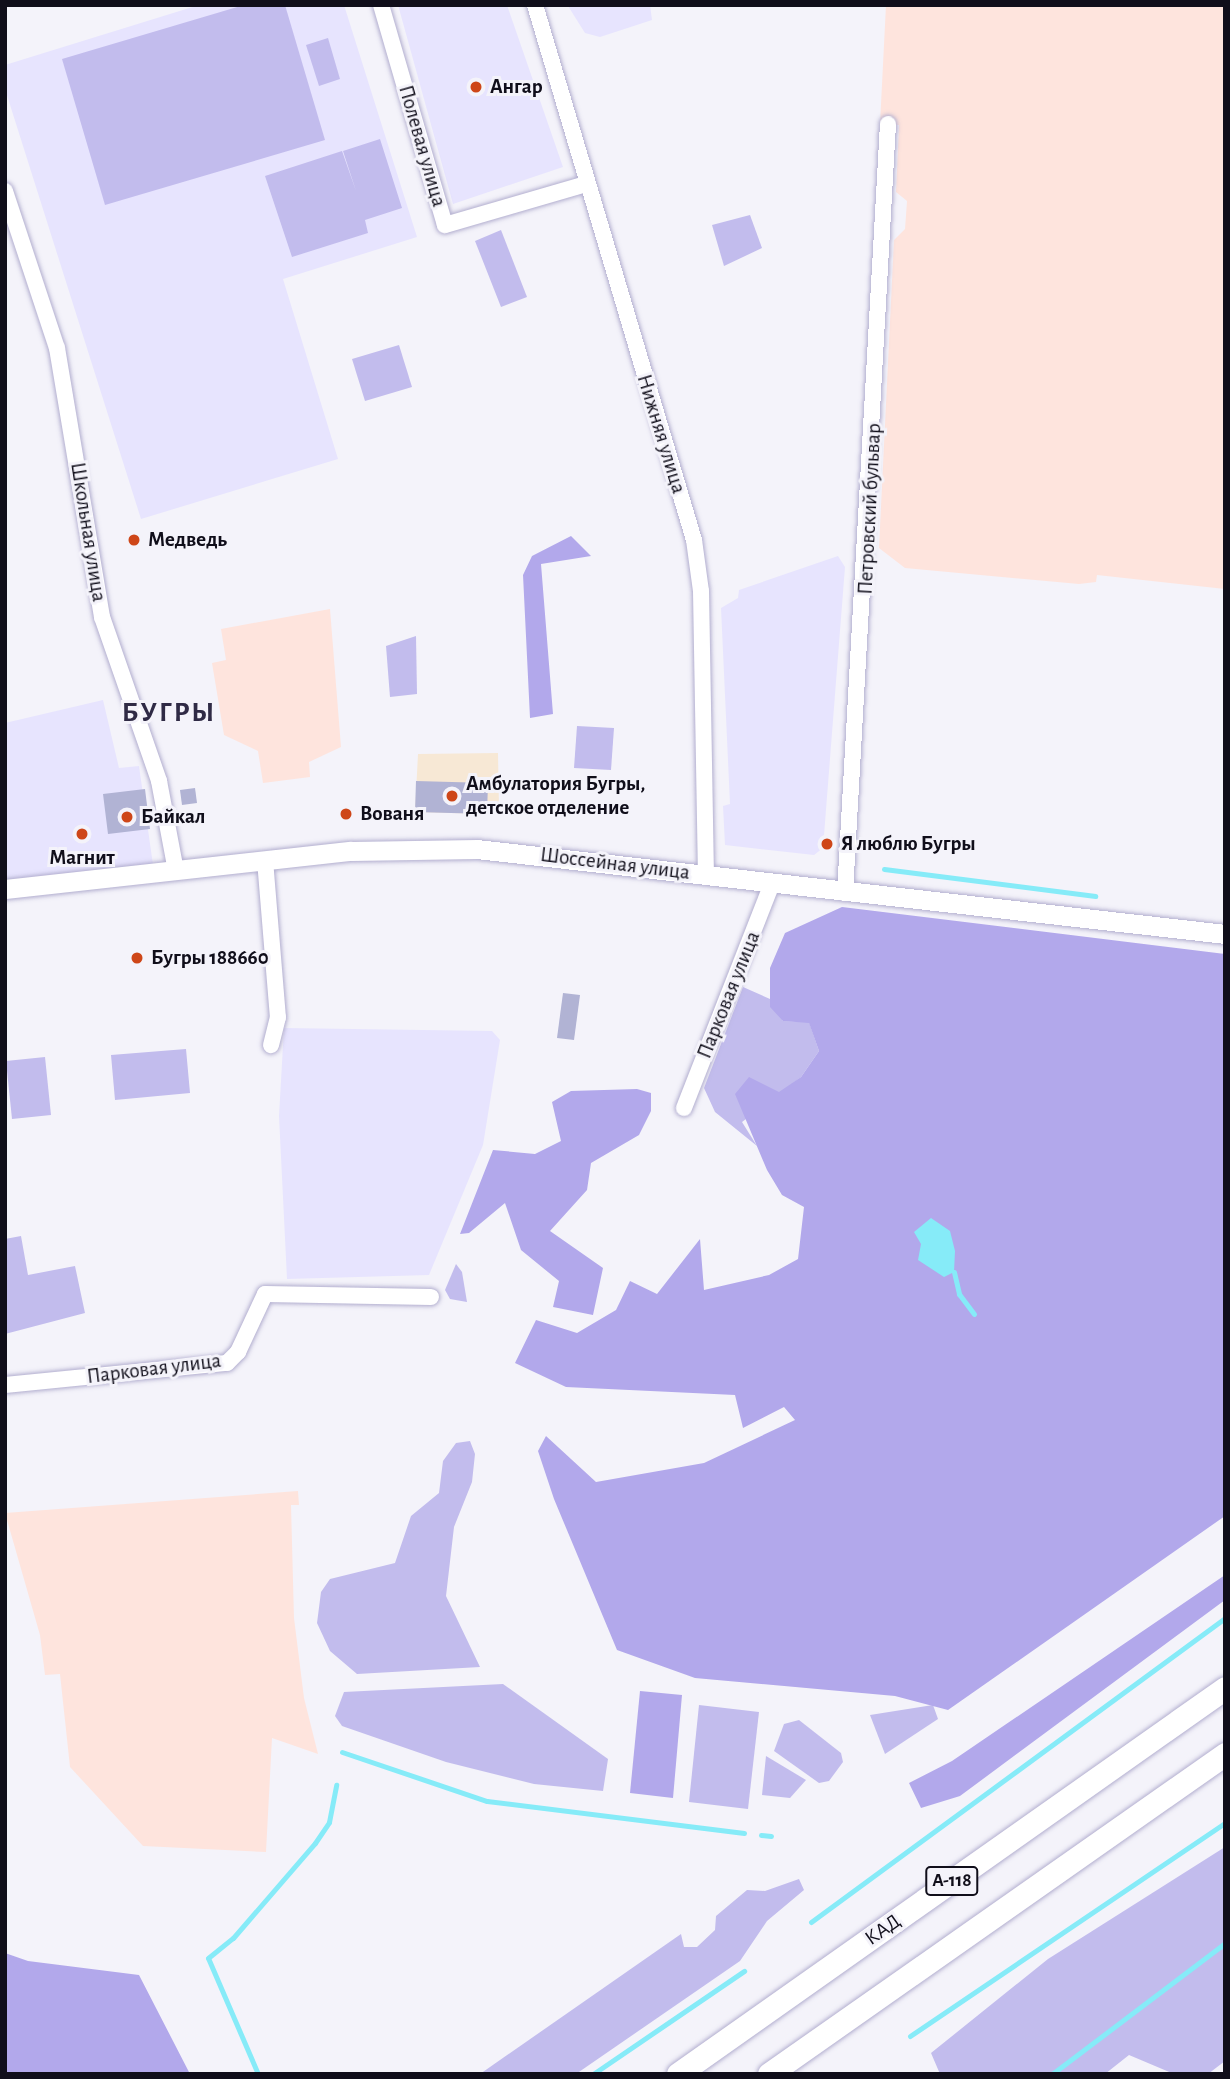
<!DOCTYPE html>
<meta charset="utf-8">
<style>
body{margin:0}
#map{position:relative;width:1230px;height:2079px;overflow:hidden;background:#f4f3fa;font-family:"Alegreya Sans",sans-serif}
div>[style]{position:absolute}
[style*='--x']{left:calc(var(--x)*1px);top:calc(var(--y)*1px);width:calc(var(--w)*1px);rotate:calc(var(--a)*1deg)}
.built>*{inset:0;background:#e7e4fe}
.industrial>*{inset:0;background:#fee4dd}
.medical>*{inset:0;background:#f7e8d5}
.green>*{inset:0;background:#c2bced}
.forest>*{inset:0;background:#b2a8eb}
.water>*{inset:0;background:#86ebf8}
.stream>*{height:5px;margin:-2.5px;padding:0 2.5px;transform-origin:2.5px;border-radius:2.5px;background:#86ebf8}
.building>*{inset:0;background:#b1b3d4}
.roads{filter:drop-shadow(0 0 2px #b2aecf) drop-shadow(0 0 2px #b2aecf)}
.minor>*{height:16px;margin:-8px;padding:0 8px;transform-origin:8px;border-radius:8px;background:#fff}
.major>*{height:19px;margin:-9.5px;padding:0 9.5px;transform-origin:9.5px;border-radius:9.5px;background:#fff}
.highway>*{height:23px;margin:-11.5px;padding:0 11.5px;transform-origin:11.5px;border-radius:11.5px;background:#fff}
.dots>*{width:19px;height:19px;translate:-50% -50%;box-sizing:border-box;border:4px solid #f4f3fa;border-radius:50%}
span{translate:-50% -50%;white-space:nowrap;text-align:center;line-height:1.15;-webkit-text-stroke:6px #f4f3fa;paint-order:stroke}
.shield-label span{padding:2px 5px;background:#f4f3fa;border:2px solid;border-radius:5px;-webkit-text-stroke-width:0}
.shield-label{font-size:19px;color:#100e1a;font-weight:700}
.poi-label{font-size:21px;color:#100e1a;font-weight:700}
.left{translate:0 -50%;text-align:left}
.street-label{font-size:21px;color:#100e1a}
.district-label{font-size:28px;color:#2f2a45;font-weight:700;letter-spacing:2px}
.frame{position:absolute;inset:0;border:7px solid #100e1a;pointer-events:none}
</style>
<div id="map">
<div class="built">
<div style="clip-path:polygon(199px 5px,344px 5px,417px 237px,283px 279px,338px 459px,141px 519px,5px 89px,5px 65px)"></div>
<div style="clip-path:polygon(398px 5px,507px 5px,563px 167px,453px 204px)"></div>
<div style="clip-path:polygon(559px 5px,650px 5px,652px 20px,600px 37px,585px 33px,568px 6px)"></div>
<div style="clip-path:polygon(838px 556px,845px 567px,823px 848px,814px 855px,725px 845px,723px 806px,730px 804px,721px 608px,738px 598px,739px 590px)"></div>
<div style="clip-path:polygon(103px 700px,119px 768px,139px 766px,153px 865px,5px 880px,5px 723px)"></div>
<div style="clip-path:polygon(284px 1028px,492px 1031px,500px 1040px,483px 1145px,429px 1275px,287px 1279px,279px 1116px)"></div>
</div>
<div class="industrial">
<div style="clip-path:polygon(886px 5px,1225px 5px,1225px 589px,1097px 575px,1096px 582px,1079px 584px,905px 568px,879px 548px,894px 240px,905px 229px,907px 201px,896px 192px,899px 125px,880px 124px)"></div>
<div style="clip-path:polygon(330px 609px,341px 747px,309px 762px,310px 777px,263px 783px,258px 751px,224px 735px,212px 663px,226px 660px,221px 629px)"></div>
<div style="clip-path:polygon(298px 1491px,299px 1505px,291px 1505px,294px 1618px,304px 1698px,318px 1754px,272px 1738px,266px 1852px,143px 1846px,70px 1767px,60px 1674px,45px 1675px,40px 1635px,5px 1513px)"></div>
</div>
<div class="medical">
<div style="clip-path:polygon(498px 753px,499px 808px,488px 808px,487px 814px,415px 812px,418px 754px)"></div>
</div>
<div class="green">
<div style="clip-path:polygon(244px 5px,285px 5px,325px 140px,105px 205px,62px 59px)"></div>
<div style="clip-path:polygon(328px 38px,340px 79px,319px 86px,306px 45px)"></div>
<div style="clip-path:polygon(380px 139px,402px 208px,365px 220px,368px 233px,292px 257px,265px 176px,342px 151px,356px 191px,343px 151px)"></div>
<div style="clip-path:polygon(750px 215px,762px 248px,724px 266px,712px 225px)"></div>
<div style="clip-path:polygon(501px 230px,527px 297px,501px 307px,475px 241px)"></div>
<div style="clip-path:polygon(399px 345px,412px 387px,365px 401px,352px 359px)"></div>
<div style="clip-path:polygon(416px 636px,417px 694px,390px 697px,386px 646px)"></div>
<div style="clip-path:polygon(577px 726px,614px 728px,611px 770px,574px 768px)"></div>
<div style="clip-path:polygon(743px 987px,770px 999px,783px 1021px,809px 1022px,819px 1051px,801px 1077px,742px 1122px,757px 1146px,715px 1112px,704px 1088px)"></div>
<div style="clip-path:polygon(186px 1049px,190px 1093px,115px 1100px,111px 1055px)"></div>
<div style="clip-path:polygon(45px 1057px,51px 1115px,12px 1119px,6px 1061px)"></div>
<div style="clip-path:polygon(21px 1236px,28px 1275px,75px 1266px,85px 1313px,5px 1334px,5px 1239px)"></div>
<div style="clip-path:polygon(456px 1264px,462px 1272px,467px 1302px,450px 1299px,445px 1290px)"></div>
<div style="clip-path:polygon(470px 1441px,475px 1454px,472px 1482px,454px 1527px,446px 1596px,480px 1667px,357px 1674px,330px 1651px,317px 1623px,321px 1592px,330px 1579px,395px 1563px,411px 1516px,439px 1493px,443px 1461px,456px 1443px)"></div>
<div style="clip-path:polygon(503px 1684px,608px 1759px,603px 1791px,534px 1784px,446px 1762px,342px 1726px,335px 1716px,344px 1692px)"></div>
<div style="clip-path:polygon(699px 1705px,759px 1712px,748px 1809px,689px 1802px)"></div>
<div style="clip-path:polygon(933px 1705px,938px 1719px,885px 1754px,870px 1715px)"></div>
<div style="clip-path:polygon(799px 1720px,841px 1753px,843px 1762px,829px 1781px,819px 1783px,774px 1751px,784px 1724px)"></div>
<div style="clip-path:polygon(766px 1756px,806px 1780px,790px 1798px,762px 1795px)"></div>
<div style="clip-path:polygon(1225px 1847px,1225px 2061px,1208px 2074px,1174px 2074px,1129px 2055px,1105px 2074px,940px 2074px,931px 2053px,1048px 1959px)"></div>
<div style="clip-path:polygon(799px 1879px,804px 1890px,767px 1921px,740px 1961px,576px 2074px,480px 2074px,681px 1934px,684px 1947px,697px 1947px,715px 1930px,716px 1916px,747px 1890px,765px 1891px)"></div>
</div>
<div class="forest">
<div style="clip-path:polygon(571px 536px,591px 556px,541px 564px,553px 714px,530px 718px,523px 575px,532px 556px)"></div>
<div style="clip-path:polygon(842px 907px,1225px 954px,1225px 1516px,948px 1710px,895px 1696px,695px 1678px,617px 1650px,554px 1499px,538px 1451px,546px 1436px,596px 1482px,704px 1463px,795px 1420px,784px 1407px,743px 1428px,735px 1395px,566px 1387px,515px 1363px,536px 1320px,577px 1333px,616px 1310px,630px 1281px,657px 1294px,700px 1239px,704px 1290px,769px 1275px,798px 1259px,804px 1207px,782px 1195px,767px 1170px,735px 1094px,749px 1077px,779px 1092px,801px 1077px,819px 1051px,809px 1023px,783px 1021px,770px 1007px,770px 968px,785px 933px)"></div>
<div style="clip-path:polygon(637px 1089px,651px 1093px,651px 1111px,639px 1135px,591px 1163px,587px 1190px,550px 1231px,603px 1268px,593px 1315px,553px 1307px,559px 1281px,521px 1250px,505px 1203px,469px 1233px,460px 1234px,493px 1150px,535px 1154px,561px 1141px,552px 1102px,571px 1091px)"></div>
<div style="clip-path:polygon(1225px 1575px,1225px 1600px,960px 1796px,921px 1808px,909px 1783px,952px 1761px)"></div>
<div style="clip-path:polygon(640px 1691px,682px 1695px,673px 1798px,630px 1793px)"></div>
<div style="clip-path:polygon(5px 1953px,28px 1961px,139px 1975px,190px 2074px,5px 2074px)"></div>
</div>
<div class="water">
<div style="clip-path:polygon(931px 1218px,950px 1231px,955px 1251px,954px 1272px,944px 1277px,918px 1260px,921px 1244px,914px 1232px)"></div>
</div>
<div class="stream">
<div style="--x:884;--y:869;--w:213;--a:7.3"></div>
<div style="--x:954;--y:1272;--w:23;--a:77"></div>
<div style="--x:959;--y:1294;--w:25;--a:53"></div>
<div style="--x:342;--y:1752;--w:153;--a:18.7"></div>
<div style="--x:487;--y:1801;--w:259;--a:7.1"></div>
<div style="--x:761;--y:1835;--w:10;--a:6"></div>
<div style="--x:811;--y:1922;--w:514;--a:-36.29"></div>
<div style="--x:910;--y:2036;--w:380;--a:-34.1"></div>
<div style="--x:258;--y:2074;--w:126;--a:-113.3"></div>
<div style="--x:208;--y:1958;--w:32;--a:-39"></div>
<div style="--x:233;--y:1938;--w:125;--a:-49.2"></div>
<div style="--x:315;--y:1843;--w:25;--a:-56"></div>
<div style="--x:329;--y:1822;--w:38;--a:-79"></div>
<div style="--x:593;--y:2074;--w:183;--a:-34.3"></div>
<div style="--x:1052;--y:2074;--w:217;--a:-37.1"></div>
</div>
<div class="building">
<div style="clip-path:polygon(416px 781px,488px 783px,487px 814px,415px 812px)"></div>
<div style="clip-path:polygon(195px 788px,197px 803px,182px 805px,180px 790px)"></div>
<div style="clip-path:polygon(145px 789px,150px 829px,108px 834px,103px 794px)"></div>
<div style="clip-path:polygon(563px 993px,580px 995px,574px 1040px,557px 1038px)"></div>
</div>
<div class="roads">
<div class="minor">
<div style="--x:381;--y:5;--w:229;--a:73.8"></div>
<div style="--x:445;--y:225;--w:147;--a:-16.2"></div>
<div style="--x:535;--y:5;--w:558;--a:73.45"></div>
<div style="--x:694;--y:540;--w:51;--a:82.2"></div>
<div style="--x:701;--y:591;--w:284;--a:89"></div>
<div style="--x:5;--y:191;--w:165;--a:71.7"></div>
<div style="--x:57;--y:348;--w:273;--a:80.5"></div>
<div style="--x:102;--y:617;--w:174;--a:70.8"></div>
<div style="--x:159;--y:781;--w:92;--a:79.3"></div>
<div style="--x:265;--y:860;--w:158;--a:85.3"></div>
<div style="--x:278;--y:1017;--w:29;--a:104"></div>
<div style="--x:845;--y:893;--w:770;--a:-86.8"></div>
<div style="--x:684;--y:1108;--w:242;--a:-68.6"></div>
<div style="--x:5;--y:1385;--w:223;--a:-5.7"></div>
<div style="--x:227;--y:1363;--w:16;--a:-45"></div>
<div style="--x:238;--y:1352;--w:64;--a:-65"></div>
<div style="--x:265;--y:1294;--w:166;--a:1"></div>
</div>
<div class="major">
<div style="--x:5;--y:889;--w:348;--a:-6.3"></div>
<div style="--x:351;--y:851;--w:126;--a:-0.9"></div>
<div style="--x:477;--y:849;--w:753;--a:6.48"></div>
</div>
<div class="highway">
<div style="--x:678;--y:2074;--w:669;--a:-35.21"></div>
<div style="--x:769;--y:2074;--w:557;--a:-35.06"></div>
</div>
</div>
<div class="dots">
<div style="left:476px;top:87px;background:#ce4618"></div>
<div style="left:134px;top:540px;background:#ce4618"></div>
<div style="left:452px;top:796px;background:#ce4618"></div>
<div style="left:346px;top:814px;background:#ce4618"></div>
<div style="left:127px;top:817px;background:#ce4618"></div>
<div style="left:82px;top:834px;background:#ce4618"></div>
<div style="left:827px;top:844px;background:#ce4618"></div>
<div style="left:137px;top:958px;background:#ce4618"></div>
</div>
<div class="shield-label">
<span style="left:952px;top:1881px">А-118</span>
</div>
<div class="poi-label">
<span class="left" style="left:490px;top:87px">Ангар</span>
<span class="left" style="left:148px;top:540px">Медведь</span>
<span class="left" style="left:466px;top:796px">Амбулатория Бугры,<br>детское отделение</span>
<span class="left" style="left:360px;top:814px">Вованя</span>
<span class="left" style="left:141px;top:817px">Байкал</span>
<span class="left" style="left:841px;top:844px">Я люблю Бугры</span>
<span style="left:82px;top:858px">Магнит</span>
<span class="left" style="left:151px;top:958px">Бугры 188660</span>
</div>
<div class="street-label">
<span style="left:422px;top:146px;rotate:74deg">Полевая улица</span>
<span style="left:661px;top:434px;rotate:73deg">Нижняя улица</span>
<span style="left:870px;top:509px;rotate:-87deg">Петровский бульвар</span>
<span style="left:88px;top:532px;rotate:81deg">Школьная улица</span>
<span style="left:615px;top:864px;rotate:7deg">Шоссейная улица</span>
<span style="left:729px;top:995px;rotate:-68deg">Парковая улица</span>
<span style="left:154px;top:1369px;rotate:-7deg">Парковая улица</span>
<span style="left:883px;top:1930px;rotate:-35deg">КАД</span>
</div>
<div class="district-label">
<span style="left:169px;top:713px">БУГРЫ</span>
</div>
<div class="frame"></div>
</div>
